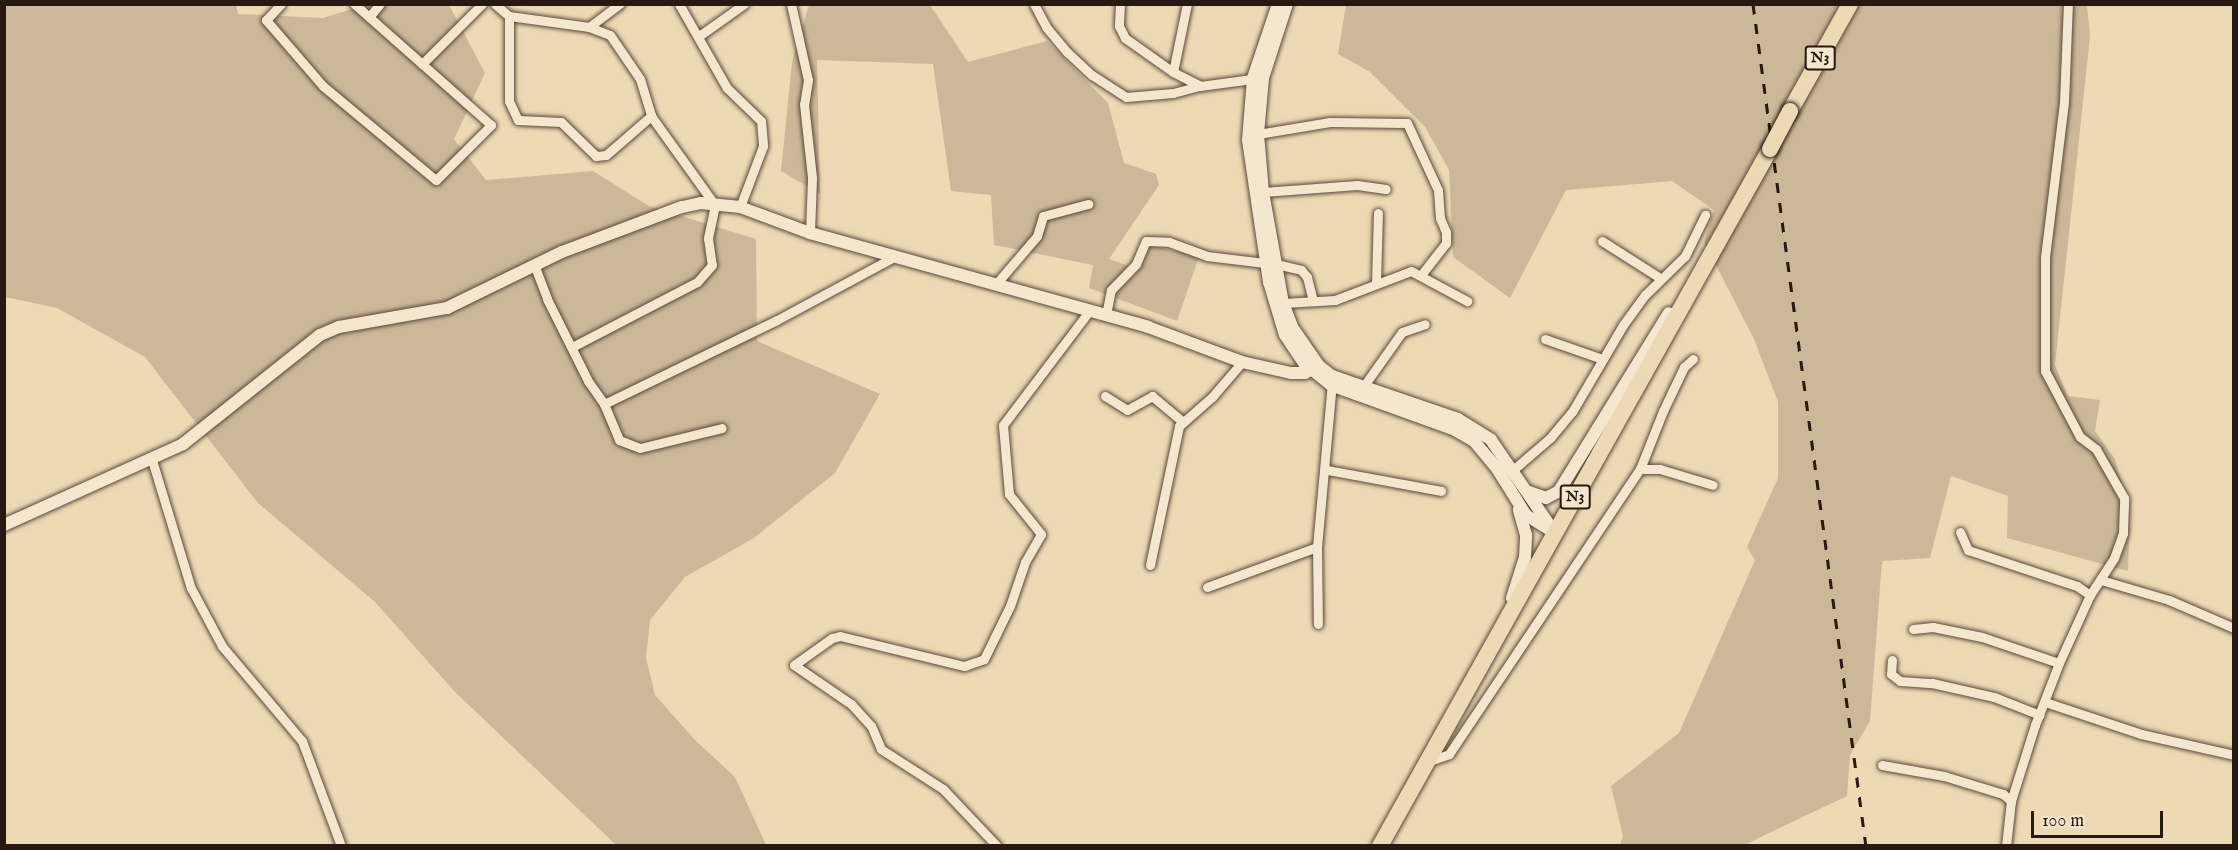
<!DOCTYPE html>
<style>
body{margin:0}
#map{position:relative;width:2238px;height:850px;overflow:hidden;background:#eed9b5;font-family:"IM FELL English",serif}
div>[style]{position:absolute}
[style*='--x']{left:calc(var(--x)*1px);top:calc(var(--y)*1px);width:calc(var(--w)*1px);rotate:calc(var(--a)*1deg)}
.green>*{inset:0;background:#ccb899}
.roads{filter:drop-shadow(0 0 2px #59483b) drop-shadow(0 0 2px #59483b)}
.street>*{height:9px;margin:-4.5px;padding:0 4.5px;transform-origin:4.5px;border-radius:4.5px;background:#f4e6cf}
.secondary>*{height:12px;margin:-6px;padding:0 6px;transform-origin:6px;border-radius:6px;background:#f4e6cf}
.highway>*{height:16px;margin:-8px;padding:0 8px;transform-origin:8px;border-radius:8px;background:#eed9b5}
.rail>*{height:3px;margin-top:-1.5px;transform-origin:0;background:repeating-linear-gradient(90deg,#271812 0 10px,transparent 0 20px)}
.bridges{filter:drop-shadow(0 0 2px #271812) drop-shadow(0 0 2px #271812)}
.highway-bridge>*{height:16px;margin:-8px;padding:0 8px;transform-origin:8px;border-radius:8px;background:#eed9b5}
span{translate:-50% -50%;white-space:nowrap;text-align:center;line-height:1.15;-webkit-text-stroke:6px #f4e6cf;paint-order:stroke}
.shield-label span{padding:2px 4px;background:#f4e6cf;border:2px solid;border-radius:4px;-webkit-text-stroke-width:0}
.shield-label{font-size:15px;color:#271812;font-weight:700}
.frame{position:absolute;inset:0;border:6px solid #271812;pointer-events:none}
.scale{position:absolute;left:2031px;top:811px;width:132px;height:27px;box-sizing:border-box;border:3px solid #271812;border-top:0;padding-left:8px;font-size:18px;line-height:21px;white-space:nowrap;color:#271812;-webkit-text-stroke:4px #f4e6cf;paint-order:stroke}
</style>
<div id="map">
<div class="green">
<div style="clip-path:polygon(236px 4px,238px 14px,323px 18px,365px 5px,449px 5px,485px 73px,454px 139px,486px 180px,593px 171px,649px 206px,756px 239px,757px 341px,880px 394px,835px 473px,754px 538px,685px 577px,650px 620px,646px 658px,655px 695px,695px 740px,735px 777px,766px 845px,616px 845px,455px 692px,375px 602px,258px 503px,145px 357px,57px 308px,5px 297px,4px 5px)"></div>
<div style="clip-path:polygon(809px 5px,930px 5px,968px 62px,1047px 41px,1108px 103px,1124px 163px,1156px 174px,1159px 185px,1109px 259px,1138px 269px,1146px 244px,1199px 257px,1177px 321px,1089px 288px,1093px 265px,994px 245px,991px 195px,951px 191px,933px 64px,817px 60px,820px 194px,781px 171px,792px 62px)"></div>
<div style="clip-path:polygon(1346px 5px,2087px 5px,2090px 36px,2055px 365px,2068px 396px,2100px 400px,2095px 431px,2115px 459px,2130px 513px,2128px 571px,2007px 538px,2008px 496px,1951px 476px,1930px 558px,1882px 561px,1870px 721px,1850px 755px,1847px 796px,1744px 845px,1620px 845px,1623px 836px,1611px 786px,1679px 733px,1755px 560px,1747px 547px,1778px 478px,1778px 402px,1754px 339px,1704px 242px,1714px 210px,1672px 181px,1566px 190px,1510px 298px,1453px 257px,1449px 170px,1425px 127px,1370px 72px,1338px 54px)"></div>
</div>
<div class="roads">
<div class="street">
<div style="--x:281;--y:4;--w:22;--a:133"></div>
<div style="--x:266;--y:20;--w:87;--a:49.2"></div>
<div style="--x:323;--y:86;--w:147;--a:39.8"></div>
<div style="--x:436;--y:180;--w:78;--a:-45"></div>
<div style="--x:491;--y:125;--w:183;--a:-138.5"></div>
<div style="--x:495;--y:4;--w:18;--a:41"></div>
<div style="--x:509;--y:16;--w:81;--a:7.8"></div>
<div style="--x:589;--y:27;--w:22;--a:21"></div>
<div style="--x:610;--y:35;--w:53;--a:55.7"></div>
<div style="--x:640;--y:79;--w:39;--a:73"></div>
<div style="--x:651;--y:116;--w:110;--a:54.3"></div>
<div style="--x:715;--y:205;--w:34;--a:102"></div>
<div style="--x:708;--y:238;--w:27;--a:82"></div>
<div style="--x:712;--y:265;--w:23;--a:131"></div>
<div style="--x:697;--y:282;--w:141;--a:152.5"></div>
<div style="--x:679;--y:4;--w:97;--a:60.3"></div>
<div style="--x:727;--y:88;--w:47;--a:44.1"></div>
<div style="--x:761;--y:121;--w:25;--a:85"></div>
<div style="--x:763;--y:146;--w:65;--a:110.7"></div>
<div style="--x:791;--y:4;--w:78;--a:77.4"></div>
<div style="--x:808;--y:80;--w:24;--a:99"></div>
<div style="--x:804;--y:104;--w:74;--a:83.8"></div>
<div style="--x:812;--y:178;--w:55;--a:92.1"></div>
<div style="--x:1034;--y:4;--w:26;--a:62"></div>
<div style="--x:1046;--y:27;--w:33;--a:50"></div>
<div style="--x:1067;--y:52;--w:34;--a:43"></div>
<div style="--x:1092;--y:75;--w:40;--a:32.9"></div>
<div style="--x:1126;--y:97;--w:47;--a:-4.9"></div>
<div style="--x:1173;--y:93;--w:28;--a:-15"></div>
<div style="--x:1200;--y:86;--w:60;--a:-7.7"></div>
<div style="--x:1120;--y:4;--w:22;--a:93"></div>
<div style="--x:1119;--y:26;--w:13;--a:63"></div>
<div style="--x:1125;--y:38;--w:59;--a:35.3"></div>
<div style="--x:1173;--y:72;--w:30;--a:27"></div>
<div style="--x:509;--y:16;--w:85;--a:90"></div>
<div style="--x:509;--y:101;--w:21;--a:65"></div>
<div style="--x:518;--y:120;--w:43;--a:2.7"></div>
<div style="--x:561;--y:122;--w:49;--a:44.2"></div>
<div style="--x:596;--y:156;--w:10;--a:-6"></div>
<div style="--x:606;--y:155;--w:60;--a:-40.9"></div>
<div style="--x:369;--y:17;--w:17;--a:-50"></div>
<div style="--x:589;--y:27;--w:39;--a:-37"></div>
<div style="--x:699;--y:36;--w:55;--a:-35.4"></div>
<div style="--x:422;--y:64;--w:85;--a:-45"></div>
<div style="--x:1173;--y:72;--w:69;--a:-78.4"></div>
<div style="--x:1258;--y:134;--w:73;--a:-9.5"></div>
<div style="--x:1330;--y:122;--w:77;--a:0.7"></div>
<div style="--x:1407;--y:123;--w:74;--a:65.2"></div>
<div style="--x:1438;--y:190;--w:28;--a:86"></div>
<div style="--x:1440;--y:218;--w:15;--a:67"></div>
<div style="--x:1446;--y:232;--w:11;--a:90"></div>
<div style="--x:1446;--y:243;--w:39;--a:128"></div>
<div style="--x:1263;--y:192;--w:94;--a:-4.3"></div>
<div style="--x:1357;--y:185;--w:29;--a:8"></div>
<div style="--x:1602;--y:241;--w:69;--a:32.5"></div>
<div style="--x:1276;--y:264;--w:26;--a:13"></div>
<div style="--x:1301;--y:270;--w:9;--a:49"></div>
<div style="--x:1307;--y:277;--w:25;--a:76"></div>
<div style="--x:535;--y:267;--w:34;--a:69"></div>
<div style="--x:547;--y:299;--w:92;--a:63.4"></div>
<div style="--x:588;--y:381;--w:28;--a:55"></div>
<div style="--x:604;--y:404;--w:192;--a:-25.9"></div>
<div style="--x:777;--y:320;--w:133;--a:-28.3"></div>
<div style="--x:1376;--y:283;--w:70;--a:-88.4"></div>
<div style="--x:996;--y:284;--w:63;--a:-49.5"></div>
<div style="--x:1037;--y:236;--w:21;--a:-73"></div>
<div style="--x:1043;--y:216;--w:47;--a:-14.9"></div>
<div style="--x:1283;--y:303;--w:52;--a:-3.3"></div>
<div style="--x:1335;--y:300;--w:81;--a:-20.9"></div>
<div style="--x:1411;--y:271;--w:64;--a:28.2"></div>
<div style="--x:1106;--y:315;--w:25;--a:-79"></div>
<div style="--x:1111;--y:290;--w:36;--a:-46"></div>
<div style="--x:1136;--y:264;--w:25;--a:-67"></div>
<div style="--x:1146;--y:241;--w:23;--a:2"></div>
<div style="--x:1169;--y:242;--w:40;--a:20.2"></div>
<div style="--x:1207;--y:256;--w:58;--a:6.9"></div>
<div style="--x:1545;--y:339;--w:60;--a:19.3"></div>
<div style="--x:1363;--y:387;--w:67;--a:-54.7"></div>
<div style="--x:1402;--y:332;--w:24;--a:-19"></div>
<div style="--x:1105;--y:396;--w:26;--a:32"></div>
<div style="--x:1127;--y:410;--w:29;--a:-29"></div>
<div style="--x:1152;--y:396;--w:39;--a:40"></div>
<div style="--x:604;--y:404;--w:39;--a:67"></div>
<div style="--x:619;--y:440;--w:22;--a:21"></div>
<div style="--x:640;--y:448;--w:84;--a:-13.7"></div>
<div style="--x:152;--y:460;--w:134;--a:73.1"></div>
<div style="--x:191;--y:588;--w:66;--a:61.9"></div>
<div style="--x:222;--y:646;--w:124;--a:49.9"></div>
<div style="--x:302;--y:741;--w:112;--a:69.6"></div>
<div style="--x:1514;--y:469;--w:48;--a:-40.7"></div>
<div style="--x:1550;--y:438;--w:34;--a:-50"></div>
<div style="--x:1572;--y:412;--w:101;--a:-59.6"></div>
<div style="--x:1623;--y:325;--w:37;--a:-54"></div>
<div style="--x:1645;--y:295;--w:56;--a:-44.3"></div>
<div style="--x:1685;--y:256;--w:46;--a:-64"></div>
<div style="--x:1640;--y:469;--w:62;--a:-68.4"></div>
<div style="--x:1663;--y:411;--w:49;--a:-64.5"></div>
<div style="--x:1684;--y:367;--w:12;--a:-42"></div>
<div style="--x:1327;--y:470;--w:116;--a:10.4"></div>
<div style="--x:1960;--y:532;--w:20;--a:66"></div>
<div style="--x:1968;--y:550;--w:115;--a:18.3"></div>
<div style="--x:2077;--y:586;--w:16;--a:35"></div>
<div style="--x:1317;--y:547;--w:77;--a:89.3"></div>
<div style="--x:1150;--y:565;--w:142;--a:-78.2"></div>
<div style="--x:1179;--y:426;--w:44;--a:-41.3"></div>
<div style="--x:1212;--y:397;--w:46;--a:-49.4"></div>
<div style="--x:2101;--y:580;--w:71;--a:16.4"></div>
<div style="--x:2169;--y:600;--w:71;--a:23.3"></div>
<div style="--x:1207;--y:587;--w:117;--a:-20"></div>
<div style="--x:1317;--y:547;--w:167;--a:-84.8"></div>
<div style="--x:1913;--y:629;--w:20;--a:-6"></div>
<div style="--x:1933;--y:627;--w:50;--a:11.5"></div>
<div style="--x:1982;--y:637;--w:81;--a:18.7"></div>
<div style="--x:1892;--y:660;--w:14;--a:94"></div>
<div style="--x:1891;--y:674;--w:11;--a:38"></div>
<div style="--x:1900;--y:681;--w:32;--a:4"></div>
<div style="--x:1932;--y:683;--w:64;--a:12.7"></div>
<div style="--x:1994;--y:697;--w:49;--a:21.4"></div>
<div style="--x:2045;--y:702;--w:101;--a:18.4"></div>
<div style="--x:2141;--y:734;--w:95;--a:12.7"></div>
<div style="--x:1429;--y:761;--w:21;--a:-19"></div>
<div style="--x:1449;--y:754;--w:343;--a:-56.2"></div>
<div style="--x:1640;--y:469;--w:20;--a:0"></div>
<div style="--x:1660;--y:469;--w:55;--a:16.8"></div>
<div style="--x:1882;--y:765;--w:63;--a:10.1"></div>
<div style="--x:1944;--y:776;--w:62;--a:17"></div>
<div style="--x:2003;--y:794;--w:11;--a:41"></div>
<div style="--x:997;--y:846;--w:79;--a:-133.5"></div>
<div style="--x:943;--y:789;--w:74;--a:-147.2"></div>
<div style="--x:881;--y:749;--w:25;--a:-113"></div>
<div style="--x:871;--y:726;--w:30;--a:-132"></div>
<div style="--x:851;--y:704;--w:69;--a:-145.6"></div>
<div style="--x:794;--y:665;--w:47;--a:-35.4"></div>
<div style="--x:832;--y:638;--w:8;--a:-14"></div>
<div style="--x:840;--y:636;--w:128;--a:13.6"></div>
<div style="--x:964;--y:666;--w:21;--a:-19"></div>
<div style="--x:984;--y:659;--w:59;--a:-63.9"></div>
<div style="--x:1010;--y:606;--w:46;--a:-71.2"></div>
<div style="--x:1025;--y:562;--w:32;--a:-60"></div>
<div style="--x:1041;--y:534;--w:51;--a:-128.7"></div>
<div style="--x:1009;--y:494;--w:69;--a:-95"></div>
<div style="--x:1003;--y:425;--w:144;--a:-52.9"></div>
<div style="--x:2006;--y:846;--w:45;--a:-83.7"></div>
<div style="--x:2011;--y:801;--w:80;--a:-72.5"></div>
<div style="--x:2035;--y:725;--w:66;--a:-68.8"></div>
<div style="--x:2059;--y:663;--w:75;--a:-65.5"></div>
<div style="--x:2090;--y:595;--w:44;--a:-57"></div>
<div style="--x:2114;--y:558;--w:27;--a:-70"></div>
<div style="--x:2123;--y:533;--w:35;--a:-88"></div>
<div style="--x:2124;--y:498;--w:56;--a:-119.7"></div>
<div style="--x:2096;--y:449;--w:20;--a:-143"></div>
<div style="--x:2080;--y:437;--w:75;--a:-117.9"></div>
<div style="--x:2045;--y:371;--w:114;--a:-90"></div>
<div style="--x:2045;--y:257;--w:156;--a:-83"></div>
<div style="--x:2064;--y:102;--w:98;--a:-87.7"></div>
</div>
<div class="secondary">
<div style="--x:1278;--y:4;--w:78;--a:108.7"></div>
<div style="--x:1253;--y:78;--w:62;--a:94.6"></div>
<div style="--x:1248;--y:140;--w:144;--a:81.6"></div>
<div style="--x:1269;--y:282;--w:55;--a:73.2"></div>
<div style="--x:1285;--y:335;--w:34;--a:56"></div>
<div style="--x:1304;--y:363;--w:35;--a:39"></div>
<div style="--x:1331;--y:385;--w:132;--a:19.9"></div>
<div style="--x:1455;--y:430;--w:22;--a:30"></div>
<div style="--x:1474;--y:441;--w:34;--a:50"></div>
<div style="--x:1496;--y:467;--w:57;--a:58"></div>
<div style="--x:1526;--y:515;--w:34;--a:32"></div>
<div style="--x:1287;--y:4;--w:78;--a:108"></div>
<div style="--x:1263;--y:78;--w:56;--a:95.1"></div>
<div style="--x:1258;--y:134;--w:58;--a:85.1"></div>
<div style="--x:1263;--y:192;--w:113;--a:79.8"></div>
<div style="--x:1283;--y:303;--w:26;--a:69"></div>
<div style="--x:1292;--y:327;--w:47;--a:55.3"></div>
<div style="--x:1319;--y:366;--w:16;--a:38"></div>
<div style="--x:1332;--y:376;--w:133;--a:18.8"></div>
<div style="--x:1458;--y:419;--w:39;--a:32"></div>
<div style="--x:1491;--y:440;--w:113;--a:55.5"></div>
<div style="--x:1529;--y:492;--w:18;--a:19"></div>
<div style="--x:1546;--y:498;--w:15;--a:-28"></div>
<div style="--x:1559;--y:491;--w:209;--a:-58.3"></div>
<div style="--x:4;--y:525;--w:196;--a:-24.3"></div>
<div style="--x:183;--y:444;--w:175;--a:-38.5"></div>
<div style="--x:320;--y:335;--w:21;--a:-23"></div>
<div style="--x:339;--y:327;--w:110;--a:-10"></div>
<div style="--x:447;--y:308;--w:128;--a:-26"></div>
<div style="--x:562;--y:252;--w:128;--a:-20.6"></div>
<div style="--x:682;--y:207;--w:19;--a:-12"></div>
<div style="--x:701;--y:203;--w:39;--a:6"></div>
<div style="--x:740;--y:207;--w:75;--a:20.4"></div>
<div style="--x:810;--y:233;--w:351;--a:15.5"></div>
<div style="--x:1148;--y:327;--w:100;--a:20.4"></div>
<div style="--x:1242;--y:362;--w:50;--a:12.7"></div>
<div style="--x:1291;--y:373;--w:14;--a:0"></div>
<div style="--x:1305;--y:373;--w:16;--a:-27"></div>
<div style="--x:1512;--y:598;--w:43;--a:-72.4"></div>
<div style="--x:1525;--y:557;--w:22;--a:-87"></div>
<div style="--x:1526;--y:535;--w:26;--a:-106"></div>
</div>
<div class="highway">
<div style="--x:1790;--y:111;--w:123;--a:-60.7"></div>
<div style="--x:1380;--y:846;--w:799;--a:-60.77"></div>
</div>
</div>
<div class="rail">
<div style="--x:1753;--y:4;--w:850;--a:82.36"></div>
</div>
<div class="bridges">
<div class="highway-bridge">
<div style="--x:1770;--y:149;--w:43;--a:-62.2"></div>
</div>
</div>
<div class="shield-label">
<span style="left:1820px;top:58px">N3</span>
<span style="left:1575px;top:497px">N3</span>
</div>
<div class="frame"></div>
<div class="scale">100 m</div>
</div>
